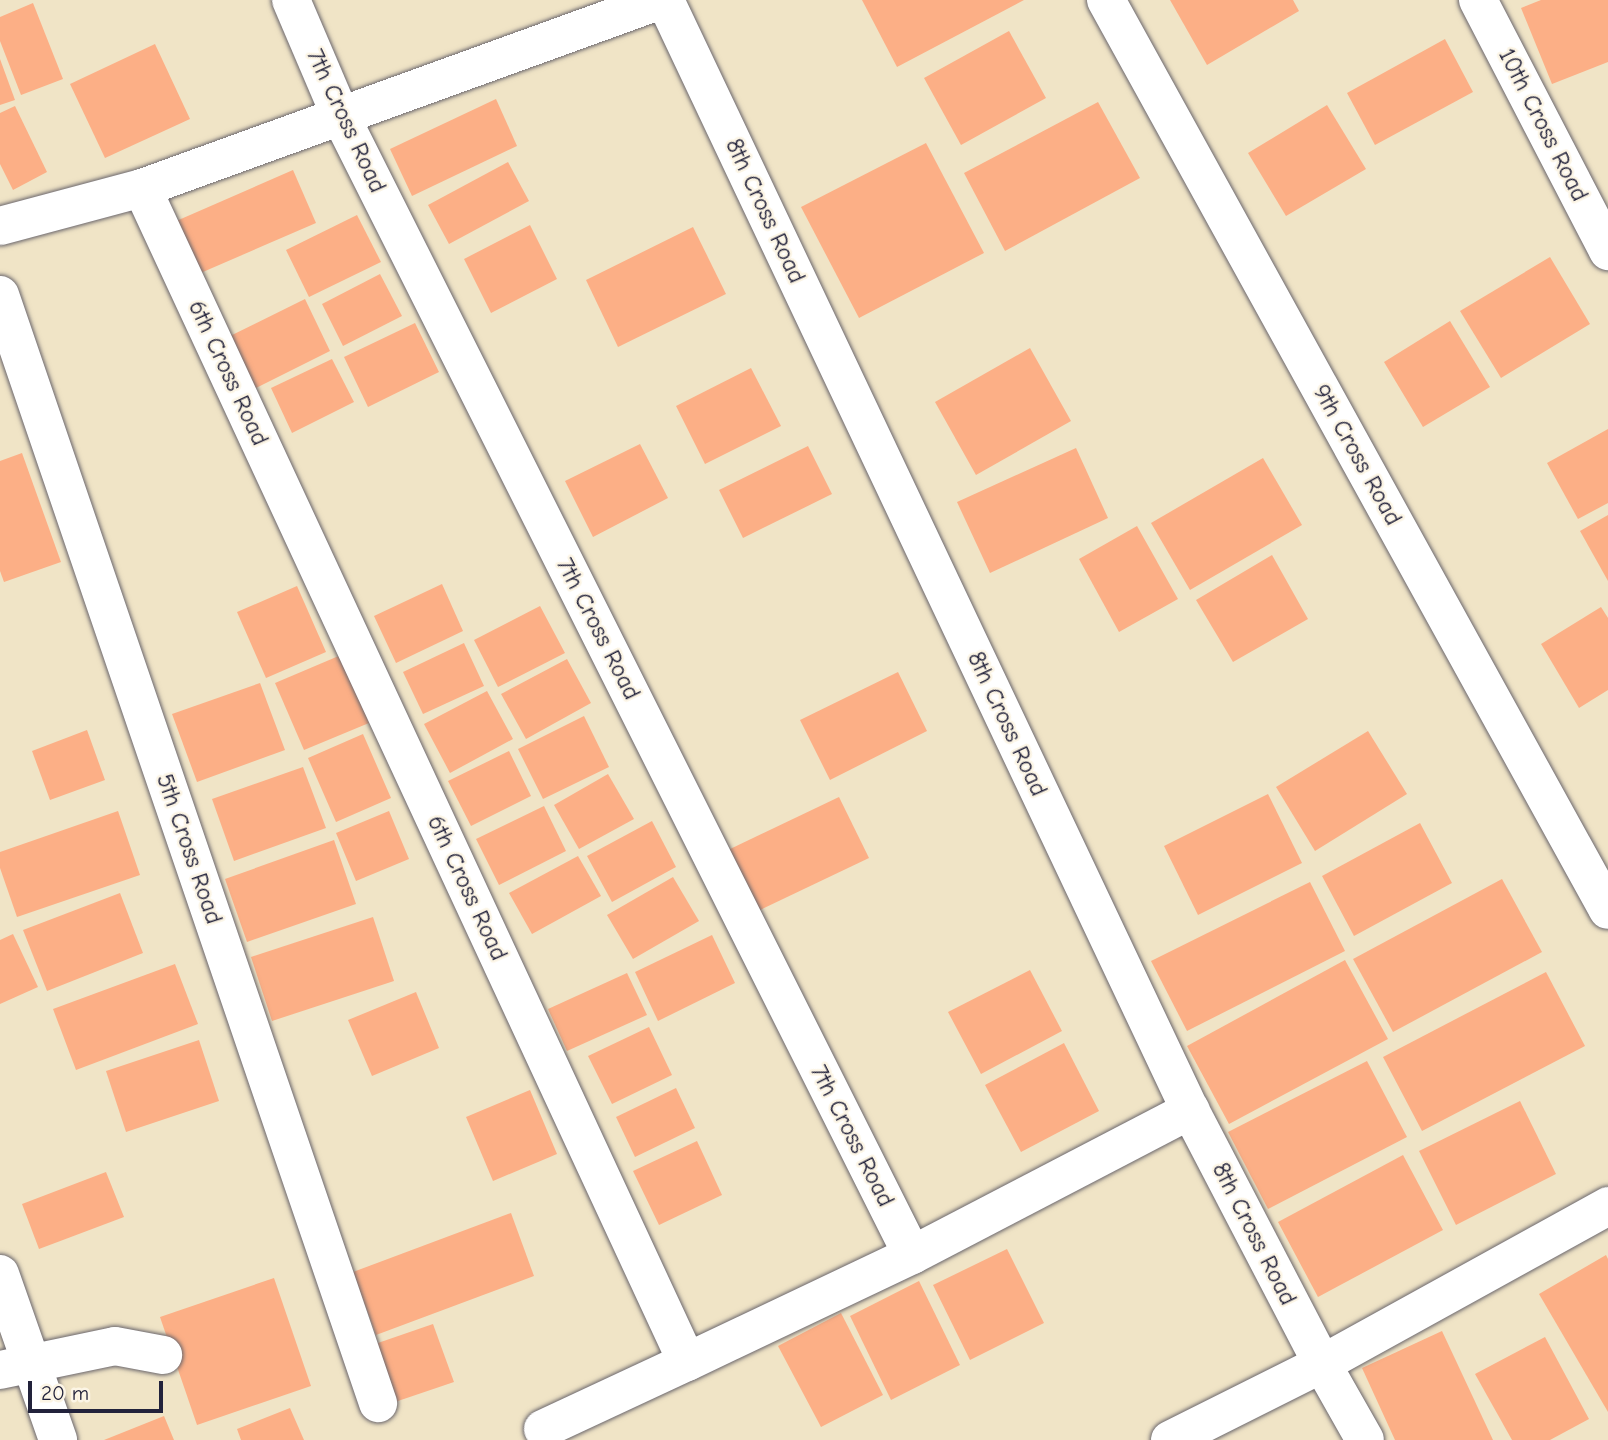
<!DOCTYPE html>
<style>
body{margin:0}
#map{position:relative;width:1608px;height:1440px;overflow:hidden;background:#f0e4c6;font-family:"Comic Neue",sans-serif}
div>[style]{position:absolute}
[style*='--x']{left:calc(var(--x)*1px);top:calc(var(--y)*1px);width:calc(var(--w)*1px);rotate:calc(var(--a)*1deg)}
.building>*{inset:0;background:#fcaf86}
.roads{filter:drop-shadow(0 0 2px #6a666c) drop-shadow(0 0 2px #6a666c)}
.minor>*{height:38px;margin:-19px;padding:0 19px;transform-origin:19px;border-radius:19px;background:#fff}
span{translate:-50% -50%;white-space:nowrap;text-align:center;line-height:1.15;-webkit-text-stroke:5px #fcf5e5;paint-order:stroke}
.street-label{font-size:24px;color:#22223b}
.scale{position:absolute;left:28px;top:1381px;width:135px;height:32px;box-sizing:border-box;border:4px solid #22223b;border-top:0;padding-left:9px;font-size:21px;line-height:24px;white-space:nowrap;color:#22223b;-webkit-text-stroke:5px #fcf5e5;paint-order:stroke}
</style>
<div id="map">
<div class="building">
<div style="clip-path:polygon(862px 0,1024px 0,897px 67px)"></div>
<div style="clip-path:polygon(1170px 0,1293px 0,1299px 11px,1207px 65px)"></div>
<div style="clip-path:polygon(1541px 0,1608px 0,1608px 62px,1552px 84px,1521px 8px)"></div>
<div style="clip-path:polygon(33px 3px,63px 79px,21px 95px,0 41px,0 17px)"></div>
<div style="clip-path:polygon(1009px 31px,1046px 98px,961px 145px,924px 78px)"></div>
<div style="clip-path:polygon(1445px 39px,1473px 92px,1375px 145px,1347px 93px)"></div>
<div style="clip-path:polygon(155px 44px,190px 119px,105px 158px,70px 84px)"></div>
<div style="clip-path:polygon(0 59px,15px 100px,0 105px)"></div>
<div style="clip-path:polygon(496px 99px,517px 146px,412px 196px,390px 149px)"></div>
<div style="clip-path:polygon(1098px 102px,1140px 178px,1005px 251px,964px 173px)"></div>
<div style="clip-path:polygon(1327px 105px,1366px 169px,1286px 216px,1248px 153px)"></div>
<div style="clip-path:polygon(15px 106px,47px 172px,13px 190px,0 164px,0 113px)"></div>
<div style="clip-path:polygon(926px 143px,984px 253px,859px 318px,801px 207px)"></div>
<div style="clip-path:polygon(508px 162px,529px 201px,449px 244px,428px 205px)"></div>
<div style="clip-path:polygon(293px 170px,316px 223px,196px 275px,174px 222px)"></div>
<div style="clip-path:polygon(357px 215px,381px 262px,309px 297px,286px 250px)"></div>
<div style="clip-path:polygon(530px 225px,557px 279px,491px 313px,464px 259px)"></div>
<div style="clip-path:polygon(693px 227px,726px 294px,618px 347px,586px 280px)"></div>
<div style="clip-path:polygon(1550px 257px,1590px 324px,1501px 378px,1460px 311px)"></div>
<div style="clip-path:polygon(380px 274px,402px 316px,343px 346px,322px 304px)"></div>
<div style="clip-path:polygon(305px 299px,330px 351px,254px 389px,228px 337px)"></div>
<div style="clip-path:polygon(1450px 321px,1490px 387px,1423px 427px,1384px 362px)"></div>
<div style="clip-path:polygon(415px 323px,439px 372px,368px 407px,344px 357px)"></div>
<div style="clip-path:polygon(1030px 348px,1071px 421px,976px 475px,935px 402px)"></div>
<div style="clip-path:polygon(332px 359px,354px 402px,292px 433px,271px 388px)"></div>
<div style="clip-path:polygon(751px 368px,781px 426px,705px 464px,676px 406px)"></div>
<div style="clip-path:polygon(1608px 429px,1608px 503px,1578px 519px,1547px 463px)"></div>
<div style="clip-path:polygon(640px 444px,668px 498px,593px 537px,565px 481px)"></div>
<div style="clip-path:polygon(808px 446px,832px 494px,743px 538px,719px 490px)"></div>
<div style="clip-path:polygon(1076px 448px,1108px 518px,990px 573px,957px 502px)"></div>
<div style="clip-path:polygon(22px 453px,61px 562px,4px 582px,0 571px,0 461px)"></div>
<div style="clip-path:polygon(1263px 458px,1302px 525px,1190px 590px,1151px 523px)"></div>
<div style="clip-path:polygon(1608px 515px,1608px 581px,1580px 531px)"></div>
<div style="clip-path:polygon(1137px 526px,1178px 599px,1119px 632px,1079px 559px)"></div>
<div style="clip-path:polygon(1272px 555px,1308px 619px,1233px 662px,1196px 600px)"></div>
<div style="clip-path:polygon(442px 584px,463px 631px,396px 663px,374px 616px)"></div>
<div style="clip-path:polygon(297px 586px,326px 652px,266px 678px,237px 612px)"></div>
<div style="clip-path:polygon(540px 606px,565px 653px,498px 687px,474px 640px)"></div>
<div style="clip-path:polygon(1601px 607px,1608px 618px,1608px 690px,1579px 708px,1541px 644px)"></div>
<div style="clip-path:polygon(464px 643px,484px 686px,423px 714px,403px 672px)"></div>
<div style="clip-path:polygon(341px 655px,369px 723px,304px 750px,275px 683px)"></div>
<div style="clip-path:polygon(567px 659px,591px 703px,526px 739px,501px 694px)"></div>
<div style="clip-path:polygon(898px 672px,927px 731px,830px 780px,800px 720px)"></div>
<div style="clip-path:polygon(260px 683px,285px 750px,197px 782px,172px 714px)"></div>
<div style="clip-path:polygon(487px 691px,513px 739px,450px 773px,424px 724px)"></div>
<div style="clip-path:polygon(584px 716px,609px 767px,543px 799px,518px 749px)"></div>
<div style="clip-path:polygon(87px 730px,105px 780px,50px 800px,32px 751px)"></div>
<div style="clip-path:polygon(1368px 731px,1407px 794px,1315px 851px,1276px 787px)"></div>
<div style="clip-path:polygon(363px 734px,391px 798px,336px 822px,308px 758px)"></div>
<div style="clip-path:polygon(509px 751px,531px 796px,471px 826px,448px 781px)"></div>
<div style="clip-path:polygon(303px 767px,326px 828px,234px 861px,212px 799px)"></div>
<div style="clip-path:polygon(608px 774px,634px 819px,579px 849px,554px 805px)"></div>
<div style="clip-path:polygon(1268px 794px,1302px 863px,1198px 915px,1164px 846px)"></div>
<div style="clip-path:polygon(839px 797px,869px 858px,758px 911px,728px 850px)"></div>
<div style="clip-path:polygon(544px 806px,566px 851px,499px 885px,476px 839px)"></div>
<div style="clip-path:polygon(118px 811px,140px 875px,17px 917px,0 868px,0 852px)"></div>
<div style="clip-path:polygon(389px 811px,409px 859px,356px 881px,336px 833px)"></div>
<div style="clip-path:polygon(652px 821px,676px 867px,612px 902px,587px 856px)"></div>
<div style="clip-path:polygon(1420px 823px,1452px 883px,1354px 936px,1322px 876px)"></div>
<div style="clip-path:polygon(334px 840px,356px 904px,247px 942px,225px 879px)"></div>
<div style="clip-path:polygon(578px 856px,601px 896px,532px 934px,509px 893px)"></div>
<div style="clip-path:polygon(673px 877px,699px 921px,633px 959px,607px 915px)"></div>
<div style="clip-path:polygon(1502px 879px,1542px 952px,1393px 1032px,1353px 959px)"></div>
<div style="clip-path:polygon(1310px 882px,1345px 951px,1187px 1031px,1151px 961px)"></div>
<div style="clip-path:polygon(120px 893px,143px 953px,47px 991px,23px 930px)"></div>
<div style="clip-path:polygon(373px 917px,394px 981px,272px 1021px,251px 957px)"></div>
<div style="clip-path:polygon(13px 934px,38px 987px,0 1004px,0 940px)"></div>
<div style="clip-path:polygon(712px 935px,735px 983px,658px 1021px,635px 972px)"></div>
<div style="clip-path:polygon(1345px 960px,1388px 1039px,1229px 1124px,1187px 1046px)"></div>
<div style="clip-path:polygon(175px 964px,198px 1024px,76px 1070px,53px 1009px)"></div>
<div style="clip-path:polygon(1030px 970px,1062px 1031px,981px 1074px,948px 1012px)"></div>
<div style="clip-path:polygon(1546px 972px,1585px 1046px,1422px 1131px,1383px 1057px)"></div>
<div style="clip-path:polygon(627px 973px,647px 1015px,567px 1051px,548px 1009px)"></div>
<div style="clip-path:polygon(416px 992px,439px 1048px,372px 1076px,348px 1020px)"></div>
<div style="clip-path:polygon(649px 1027px,672px 1075px,612px 1104px,588px 1056px)"></div>
<div style="clip-path:polygon(199px 1040px,219px 1101px,126px 1132px,106px 1071px)"></div>
<div style="clip-path:polygon(1064px 1043px,1099px 1111px,1021px 1152px,985px 1085px)"></div>
<div style="clip-path:polygon(1367px 1061px,1407px 1137px,1268px 1209px,1228px 1132px)"></div>
<div style="clip-path:polygon(676px 1088px,695px 1128px,635px 1157px,616px 1117px)"></div>
<div style="clip-path:polygon(530px 1090px,557px 1154px,493px 1181px,466px 1117px)"></div>
<div style="clip-path:polygon(1520px 1101px,1556px 1174px,1456px 1225px,1419px 1151px)"></div>
<div style="clip-path:polygon(697px 1141px,722px 1195px,659px 1225px,633px 1171px)"></div>
<div style="clip-path:polygon(1403px 1155px,1443px 1230px,1318px 1297px,1278px 1222px)"></div>
<div style="clip-path:polygon(106px 1172px,124px 1217px,39px 1249px,22px 1204px)"></div>
<div style="clip-path:polygon(511px 1213px,534px 1276px,376px 1335px,353px 1272px)"></div>
<div style="clip-path:polygon(1007px 1249px,1044px 1323px,970px 1360px,933px 1285px)"></div>
<div style="clip-path:polygon(1606px 1255px,1608px 1259px,1608px 1412px,1539px 1294px)"></div>
<div style="clip-path:polygon(274px 1278px,311px 1386px,197px 1425px,160px 1317px)"></div>
<div style="clip-path:polygon(919px 1281px,960px 1365px,891px 1400px,850px 1316px)"></div>
<div style="clip-path:polygon(841px 1313px,883px 1395px,821px 1427px,778px 1346px)"></div>
<div style="clip-path:polygon(433px 1324px,454px 1382px,395px 1402px,375px 1344px)"></div>
<div style="clip-path:polygon(1442px 1331px,1493px 1440px,1395px 1440px,1362px 1368px)"></div>
<div style="clip-path:polygon(1545px 1337px,1589px 1419px,1550px 1440px,1512px 1440px,1475px 1374px)"></div>
<div style="clip-path:polygon(290px 1408px,304px 1440px,241px 1440px,237px 1429px)"></div>
<div style="clip-path:polygon(164px 1416px,174px 1440px,104px 1440px)"></div>
</div>
<div class="roads">
<div class="minor">
<div style="--x:291;--y:0;--w:127;--a:66.9"></div>
<div style="--x:341;--y:117;--w:1273;--a:63.35"></div>
<div style="--x:665;--y:0;--w:1228;--a:64.69"></div>
<div style="--x:1190;--y:1110;--w:286;--a:62.5"></div>
<div style="--x:1322;--y:1364;--w:87;--a:60.5"></div>
<div style="--x:1106;--y:0;--w:1039;--a:61.12"></div>
<div style="--x:1478;--y:0;--w:283;--a:62.6"></div>
<div style="--x:142;--y:188;--w:1294;--a:65.1"></div>
<div style="--x:687;--y:1362;--w:249;--a:-25.4"></div>
<div style="--x:912;--y:1255;--w:314;--a:-27.5"></div>
<div style="--x:0;--y:226;--w:147;--a:-15"></div>
<div style="--x:142;--y:188;--w:552;--a:-19.91"></div>
<div style="--x:0;--y:295;--w:1171;--a:71.16"></div>
<div style="--x:0;--y:1274;--w:176;--a:70.7"></div>
<div style="--x:0;--y:1370;--w:117;--a:-11.8"></div>
<div style="--x:115;--y:1346;--w:49;--a:10.6"></div>
<div style="--x:543;--y:1429;--w:159;--a:-25"></div>
<div style="--x:1170;--y:1440;--w:170;--a:-26.6"></div>
<div style="--x:1322;--y:1364;--w:327;--a:-28.9"></div>
</div>
</div>
<div class="street-label">
<span style="left:346px;top:121px;rotate:65deg">7th Cross Road</span>
<span style="left:1543px;top:125px;rotate:63deg">10th Cross Road</span>
<span style="left:765px;top:211px;rotate:65deg">8th Cross Road</span>
<span style="left:228px;top:373px;rotate:65deg">6th Cross Road</span>
<span style="left:1357px;top:455px;rotate:61deg">9th Cross Road</span>
<span style="left:598px;top:629px;rotate:63deg">7th Cross Road</span>
<span style="left:1007px;top:724px;rotate:65deg">8th Cross Road</span>
<span style="left:189px;top:849px;rotate:71deg">5th Cross Road</span>
<span style="left:467px;top:888px;rotate:65deg">6th Cross Road</span>
<span style="left:852px;top:1136px;rotate:63deg">7th Cross Road</span>
<span style="left:1254px;top:1234px;rotate:63deg">8th Cross Road</span>
</div>
<div class="scale">20 m</div>
</div>
